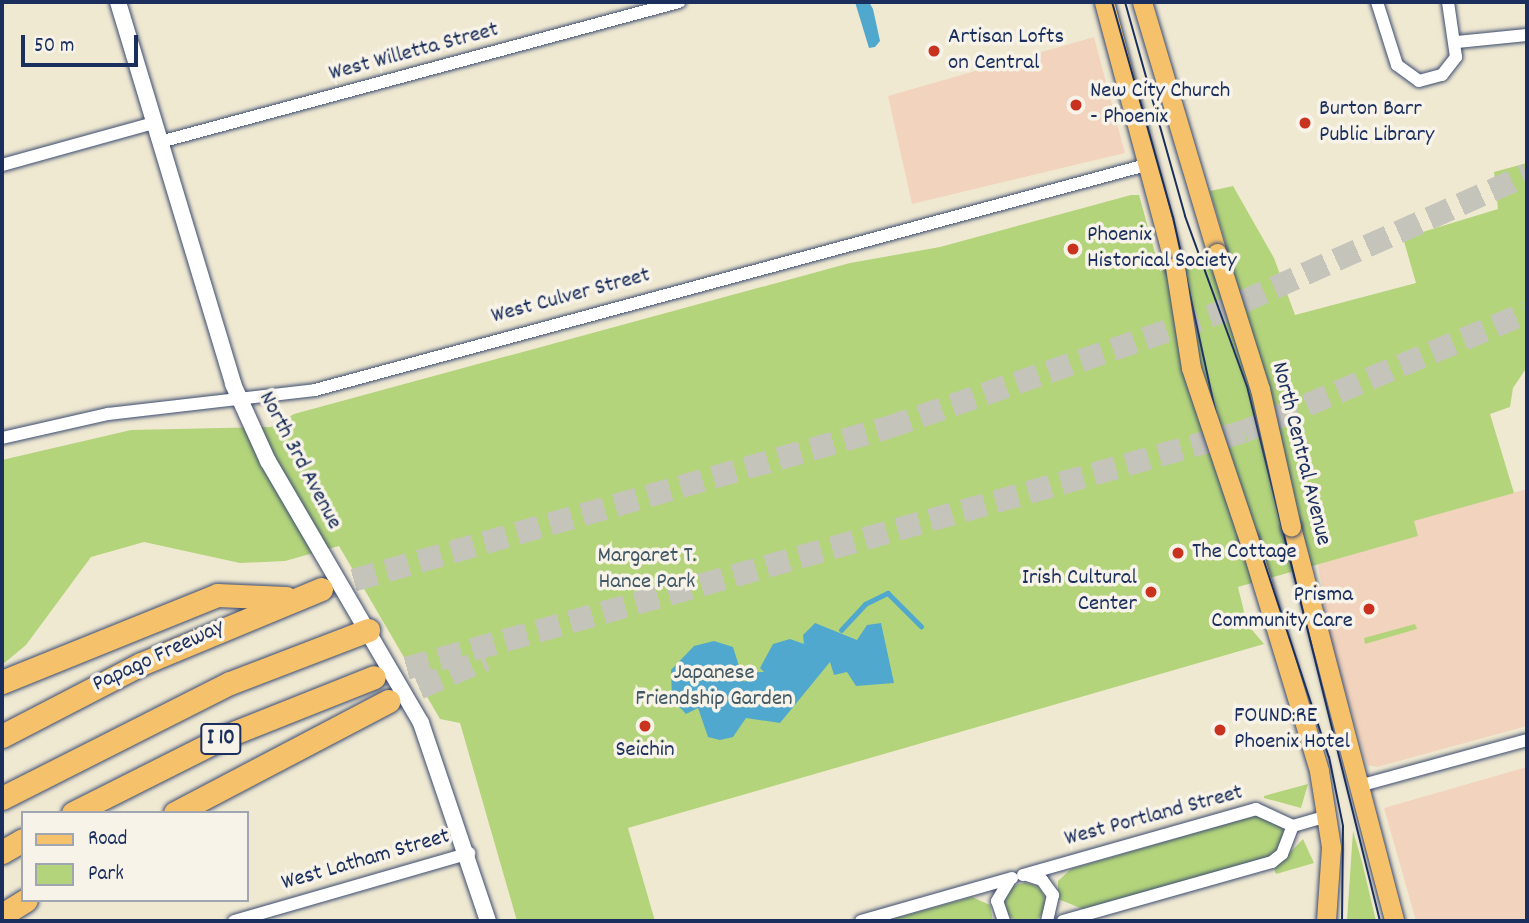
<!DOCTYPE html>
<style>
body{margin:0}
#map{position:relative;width:1529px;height:923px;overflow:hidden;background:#f0e9d2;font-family:Dekko,sans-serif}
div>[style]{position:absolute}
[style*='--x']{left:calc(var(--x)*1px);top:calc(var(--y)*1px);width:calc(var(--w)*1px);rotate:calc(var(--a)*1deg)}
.built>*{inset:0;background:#f2d4be}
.green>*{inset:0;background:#b3d47b}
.round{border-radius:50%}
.water>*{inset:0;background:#51a8ce}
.stream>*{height:4.5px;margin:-2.25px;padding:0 2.25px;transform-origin:2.25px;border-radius:2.25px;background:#51a8ce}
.motorway-tunnel>*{height:23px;margin-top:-11.5px;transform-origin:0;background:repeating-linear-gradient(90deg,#c5c4bb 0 23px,transparent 0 34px)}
.roads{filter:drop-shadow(0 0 2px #3b4b6f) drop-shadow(0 0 2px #3b4b6f)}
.minor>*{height:12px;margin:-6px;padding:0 6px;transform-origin:6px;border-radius:6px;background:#fff}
.tertiary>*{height:16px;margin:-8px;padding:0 8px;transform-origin:8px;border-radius:8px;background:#fff}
.primary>*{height:19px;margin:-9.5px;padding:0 9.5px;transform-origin:9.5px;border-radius:9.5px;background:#f5c16b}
.motorway>*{height:23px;margin:-11.5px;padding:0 11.5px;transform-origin:11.5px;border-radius:11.5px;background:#f5c16b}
.tram>*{height:2px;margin:-1px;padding:0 1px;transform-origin:1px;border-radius:1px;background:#1b2f5e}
.bridges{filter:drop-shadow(0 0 2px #3b4b6f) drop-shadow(0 0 2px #3b4b6f)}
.primary-bridge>*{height:19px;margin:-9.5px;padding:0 9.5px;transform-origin:9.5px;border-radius:9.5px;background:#f5c16b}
.dots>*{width:19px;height:19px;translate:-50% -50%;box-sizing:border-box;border:4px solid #f7f3e8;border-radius:50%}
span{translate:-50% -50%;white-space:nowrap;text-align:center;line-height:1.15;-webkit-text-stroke:7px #f7f3e8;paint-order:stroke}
.shield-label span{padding:2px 5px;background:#f7f3e8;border:2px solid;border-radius:5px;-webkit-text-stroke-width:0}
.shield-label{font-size:21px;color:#1b2f5e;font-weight:700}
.poi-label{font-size:23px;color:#1b2f5e}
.left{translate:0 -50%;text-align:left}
.right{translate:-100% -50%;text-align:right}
.street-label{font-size:23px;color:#1b2f5e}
.park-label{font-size:23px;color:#415865}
.frame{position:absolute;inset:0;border:4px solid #1b2f5e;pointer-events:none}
.legend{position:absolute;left:21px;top:811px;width:228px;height:91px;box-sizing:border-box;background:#f7f3e8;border:2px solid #9fa5b1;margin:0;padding:9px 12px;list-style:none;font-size:21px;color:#1b2f5e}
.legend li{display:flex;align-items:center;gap:14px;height:35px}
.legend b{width:35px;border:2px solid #9fa5b1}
.scale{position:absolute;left:21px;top:35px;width:117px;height:32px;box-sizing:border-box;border:4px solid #1b2f5e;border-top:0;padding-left:9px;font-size:21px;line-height:24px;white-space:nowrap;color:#1b2f5e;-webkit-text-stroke:5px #f7f3e8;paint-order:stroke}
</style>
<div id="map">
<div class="built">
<div style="clip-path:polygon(1094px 37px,1125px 153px,912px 204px,888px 96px)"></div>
<div style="clip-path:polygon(1527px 489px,1527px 726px,1377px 767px,1367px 765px,1331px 643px,1318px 564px,1417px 536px,1413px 521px)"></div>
<div style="clip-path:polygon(1527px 767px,1527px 921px,1416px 921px,1384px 808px)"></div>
</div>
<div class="green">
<div style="clip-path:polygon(1527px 163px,1527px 367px,1513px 388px,1510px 407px,1490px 414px,1514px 493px,1414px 521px,1418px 536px,1238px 587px,1247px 624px,1264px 644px,628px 828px,655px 921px,517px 921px,460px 723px,440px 719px,339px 546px,285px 561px,240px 563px,144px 542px,91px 557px,26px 645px,2px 665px,2px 460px,131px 430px,271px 427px,294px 414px,850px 263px,940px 247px,1131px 195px,1139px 195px,1160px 271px,1228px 251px,1210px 191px,1233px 186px,1274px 258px,1295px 315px,1416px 283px,1403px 238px,1498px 209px,1494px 172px)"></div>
<div style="clip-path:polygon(1415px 624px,1417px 629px,1365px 644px,1364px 638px)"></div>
<div style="clip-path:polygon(1308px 784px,1301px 808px,1264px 798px,1264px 796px)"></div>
<div style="clip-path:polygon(1258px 815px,1279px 822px,1283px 830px,1283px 844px,1273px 856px,1083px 909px,1058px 899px,1058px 881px,1071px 869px)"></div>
<div style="clip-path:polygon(1353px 831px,1362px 862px,1376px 921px,1347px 921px)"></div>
<div style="clip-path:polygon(1303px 839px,1314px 863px,1276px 874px,1274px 869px)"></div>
<div class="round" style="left:1005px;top:883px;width:40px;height:40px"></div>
<div style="clip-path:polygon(972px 897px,990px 905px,993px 921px,886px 921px)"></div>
</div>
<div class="water">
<div style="clip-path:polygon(855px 2px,869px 2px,873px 9px,880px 41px,875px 47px,869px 48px)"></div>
<div style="clip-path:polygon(815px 623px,857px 640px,867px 625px,881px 623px,894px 683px,856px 686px,847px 672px,834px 675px,830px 662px,780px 723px,746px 718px,733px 737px,720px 740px,708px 737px,698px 708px,686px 714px,672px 699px,671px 670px,694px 646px,714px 641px,733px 647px,744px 682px,754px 672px,764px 672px,760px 668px,773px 644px,790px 639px,804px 644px,803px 635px)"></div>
</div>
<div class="stream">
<div style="--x:841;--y:630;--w:35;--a:-47"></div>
<div style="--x:865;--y:604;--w:25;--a:-26"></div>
<div style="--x:888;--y:593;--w:47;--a:45"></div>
</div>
<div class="motorway-tunnel">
<div style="--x:321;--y:589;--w:590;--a:-15.95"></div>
<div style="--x:888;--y:427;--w:343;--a:-19.1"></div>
<div style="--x:1212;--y:315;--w:345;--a:-24.1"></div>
<div style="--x:374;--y:677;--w:904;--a:-15.79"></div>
<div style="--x:1244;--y:431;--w:307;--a:-22.8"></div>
<div style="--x:388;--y:701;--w:106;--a:-23.4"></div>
</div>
<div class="roads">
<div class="minor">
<div style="--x:1377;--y:2;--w:66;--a:72.4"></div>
<div style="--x:1397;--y:65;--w:27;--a:36"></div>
<div style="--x:1419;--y:81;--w:24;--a:-15"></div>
<div style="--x:1442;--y:75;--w:23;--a:-52"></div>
<div style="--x:1456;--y:57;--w:56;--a:-98.3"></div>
<div style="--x:1457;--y:42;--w:70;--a:-5.7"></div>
<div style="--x:160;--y:142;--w:538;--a:-15.1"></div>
<div style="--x:2;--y:165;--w:157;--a:-15.5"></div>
<div style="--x:2;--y:438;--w:109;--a:-12.8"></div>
<div style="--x:108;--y:414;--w:208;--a:-6.6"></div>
<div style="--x:315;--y:390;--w:861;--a:-15.15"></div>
<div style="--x:1359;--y:786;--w:174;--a:-15.3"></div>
<div style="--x:1293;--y:826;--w:35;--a:-16"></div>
<div style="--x:1023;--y:875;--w:242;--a:-15.8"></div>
<div style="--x:1256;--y:809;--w:41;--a:24.7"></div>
<div style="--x:1027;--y:875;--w:16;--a:18"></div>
<div style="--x:1042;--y:880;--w:19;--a:54"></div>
<div style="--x:1053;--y:895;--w:27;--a:103"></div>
<div style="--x:234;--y:921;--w:245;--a:-16.1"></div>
<div style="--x:861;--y:921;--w:157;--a:-15.9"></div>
<div style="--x:1004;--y:921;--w:21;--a:-109"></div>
<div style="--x:997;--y:901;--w:26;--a:-59"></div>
<div style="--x:1063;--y:921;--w:217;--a:-15.8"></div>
<div style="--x:1272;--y:862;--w:13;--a:-39"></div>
<div style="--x:1282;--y:854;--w:30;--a:-69"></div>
</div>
<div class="tertiary">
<div style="--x:118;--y:2;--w:399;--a:73.2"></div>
<div style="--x:233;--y:384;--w:85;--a:65.6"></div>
<div style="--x:268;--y:461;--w:303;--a:59.7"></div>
<div style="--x:421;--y:723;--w:209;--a:71.3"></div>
</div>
<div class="primary">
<div style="--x:1104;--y:2;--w:274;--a:75"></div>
<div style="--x:1142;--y:2;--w:262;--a:73.4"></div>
<div style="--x:1291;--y:527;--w:407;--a:75.3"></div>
<div style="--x:1249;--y:540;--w:241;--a:73.1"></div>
<div style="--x:1319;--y:771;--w:77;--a:81"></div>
<div style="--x:1331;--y:847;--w:74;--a:93.9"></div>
</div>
<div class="motorway">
<div style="--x:2;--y:682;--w:232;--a:-22"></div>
<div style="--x:217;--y:595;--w:69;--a:2.5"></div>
<div style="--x:2;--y:736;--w:157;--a:-27.4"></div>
<div style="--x:141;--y:664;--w:195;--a:-22.6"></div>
<div style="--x:2;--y:798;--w:255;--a:-26.8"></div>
<div style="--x:230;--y:683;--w:148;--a:-21"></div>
<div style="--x:73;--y:813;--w:171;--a:-26.7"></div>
<div style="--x:226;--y:736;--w:159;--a:-21.7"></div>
<div style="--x:175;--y:813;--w:241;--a:-27.7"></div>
<div style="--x:2;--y:852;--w:24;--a:-30"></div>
<div style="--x:2;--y:915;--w:28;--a:-32"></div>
</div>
</div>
<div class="tram">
<div style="--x:1112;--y:2;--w:223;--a:74.2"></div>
<div style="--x:1173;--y:217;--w:207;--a:77.7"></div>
<div style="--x:1217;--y:419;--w:356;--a:71.7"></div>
<div style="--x:1329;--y:757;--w:70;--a:78.5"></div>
<div style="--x:1343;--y:826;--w:95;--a:90.6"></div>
<div style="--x:1125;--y:2;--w:222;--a:74.3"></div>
<div style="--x:1185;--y:216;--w:181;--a:70"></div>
<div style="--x:1247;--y:386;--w:551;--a:76.04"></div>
</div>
<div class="bridges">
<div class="primary-bridge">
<div style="--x:1217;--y:253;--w:143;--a:72.5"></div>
<div style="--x:1260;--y:389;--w:141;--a:77.3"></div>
<div style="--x:1175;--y:267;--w:102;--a:81"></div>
<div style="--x:1191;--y:368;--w:182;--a:71.4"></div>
</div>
</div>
<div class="dots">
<div style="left:934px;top:51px;background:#c8321e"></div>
<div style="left:1076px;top:105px;background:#c8321e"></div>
<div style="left:1305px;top:123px;background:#c8321e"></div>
<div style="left:1073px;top:249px;background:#c8321e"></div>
<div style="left:1178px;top:553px;background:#c8321e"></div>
<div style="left:1151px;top:592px;background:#c8321e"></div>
<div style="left:1369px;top:609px;background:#c8321e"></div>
<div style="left:645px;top:726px;background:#c8321e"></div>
<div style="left:1220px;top:730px;background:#c8321e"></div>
</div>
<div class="shield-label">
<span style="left:221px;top:739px">I 10</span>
</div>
<div class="poi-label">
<span class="left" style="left:948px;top:51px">Artisan Lofts<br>on Central</span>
<span class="left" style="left:1090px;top:105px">New City Church<br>- Phoenix</span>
<span class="left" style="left:1319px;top:123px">Burton Barr<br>Public Library</span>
<span class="left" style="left:1087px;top:249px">Phoenix<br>Historical Society</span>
<span class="left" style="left:1192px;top:553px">The Cottage</span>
<span class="right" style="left:1137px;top:592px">Irish Cultural<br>Center</span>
<span class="right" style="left:1353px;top:609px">Prisma<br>Community Care</span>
<span class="left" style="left:1234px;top:730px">FOUND:RE<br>Phoenix Hotel</span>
<span style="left:645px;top:751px">Seichin</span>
</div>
<div class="street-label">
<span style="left:414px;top:53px;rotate:-15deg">West Willetta Street</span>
<span style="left:571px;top:297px;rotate:-15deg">West Culver Street</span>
<span style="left:1300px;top:454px;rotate:76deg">North Central Avenue</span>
<span style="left:299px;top:461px;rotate:62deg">North 3rd Avenue</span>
<span style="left:159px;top:657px;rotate:-25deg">Papago Freeway</span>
<span style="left:1154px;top:817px;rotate:-15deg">West Portland Street</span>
<span style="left:366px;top:861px;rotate:-16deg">West Latham Street</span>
</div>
<div class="park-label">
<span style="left:647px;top:570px">Margaret T.<br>Hance Park</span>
<span style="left:714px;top:687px">Japanese<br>Friendship Garden</span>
</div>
<div class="frame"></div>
<ul class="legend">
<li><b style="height:9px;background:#f5c16b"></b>Road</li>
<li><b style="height:19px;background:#b3d47b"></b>Park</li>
</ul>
<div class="scale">50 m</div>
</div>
